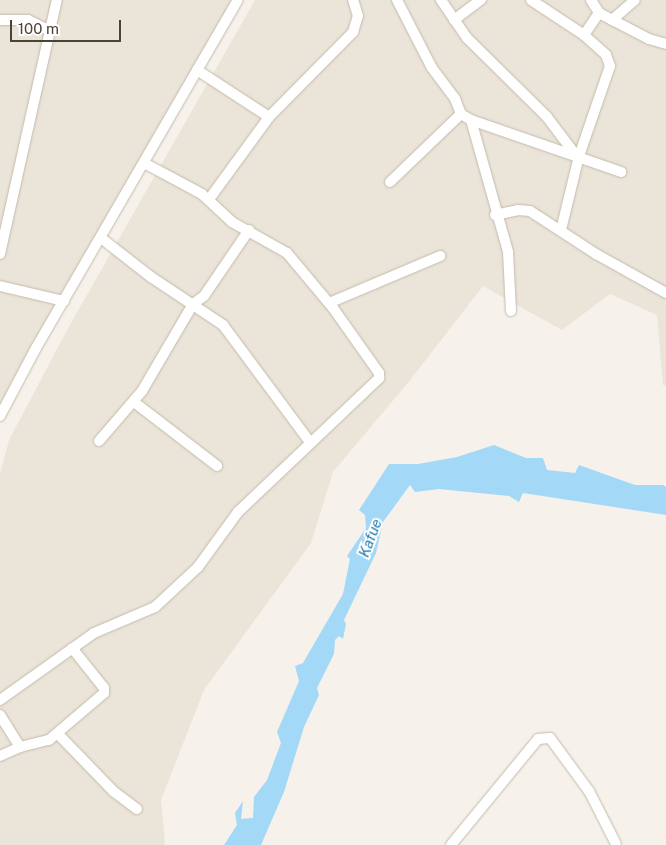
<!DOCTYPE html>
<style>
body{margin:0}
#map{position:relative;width:666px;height:845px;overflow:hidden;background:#f6f2eb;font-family:"Public Sans",sans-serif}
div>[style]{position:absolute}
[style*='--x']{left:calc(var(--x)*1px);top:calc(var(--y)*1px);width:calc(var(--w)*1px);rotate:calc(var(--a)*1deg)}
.residential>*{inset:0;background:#ebe4d8}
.water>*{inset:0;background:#a3d8f7}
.roads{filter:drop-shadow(0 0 1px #c3baac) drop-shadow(0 0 1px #c3baac)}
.minor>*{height:10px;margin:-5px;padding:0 5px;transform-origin:5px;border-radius:5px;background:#fff}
span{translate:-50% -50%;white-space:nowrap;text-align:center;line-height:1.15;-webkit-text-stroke:4px #fff;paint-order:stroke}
.water-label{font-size:15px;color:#247bb0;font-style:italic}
.scale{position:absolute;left:10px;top:20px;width:111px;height:22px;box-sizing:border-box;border:2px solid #4c4337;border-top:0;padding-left:6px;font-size:15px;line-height:18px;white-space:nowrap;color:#4c4337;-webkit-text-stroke:4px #fff;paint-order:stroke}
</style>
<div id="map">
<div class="residential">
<div style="clip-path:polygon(0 0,239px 0,0 419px)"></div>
<div style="clip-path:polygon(255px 0,666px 0,666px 386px,663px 385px,657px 315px,610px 294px,562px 330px,483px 286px,411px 379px,333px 472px,311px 543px,204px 690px,161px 800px,165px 845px,0 845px,0 474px,9px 440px,67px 330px)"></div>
</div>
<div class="water">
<div style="clip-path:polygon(494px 445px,526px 458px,543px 458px,547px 470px,575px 473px,579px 465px,635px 485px,663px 485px,666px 487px,666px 515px,523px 493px,519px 502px,509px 496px,439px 489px,415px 492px,410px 485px,383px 522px,376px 553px,344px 620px,346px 624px,343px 639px,339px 636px,335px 640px,334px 654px,317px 688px,319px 695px,304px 727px,284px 792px,261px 845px,224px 845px,237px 825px,235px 813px,243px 801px,241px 819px,253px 818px,254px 797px,267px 780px,281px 743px,277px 732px,299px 681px,295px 666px,303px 663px,343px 594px,350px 559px,347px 556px,366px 528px,365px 515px,359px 510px,389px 464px,418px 464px,457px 457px)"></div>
</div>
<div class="roads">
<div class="minor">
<div style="--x:397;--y:0;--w:76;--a:62.8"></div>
<div style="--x:432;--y:68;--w:39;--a:53"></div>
<div style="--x:455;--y:99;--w:16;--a:68"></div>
<div style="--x:461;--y:114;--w:12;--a:31"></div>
<div style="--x:471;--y:120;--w:159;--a:19.1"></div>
<div style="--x:441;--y:0;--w:46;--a:55.6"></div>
<div style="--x:467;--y:38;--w:112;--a:44.6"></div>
<div style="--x:547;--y:117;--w:46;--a:52.9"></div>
<div style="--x:531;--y:0;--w:64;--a:33.4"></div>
<div style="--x:584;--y:35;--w:30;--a:42"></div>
<div style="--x:606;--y:55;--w:12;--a:70"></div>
<div style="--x:610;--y:66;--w:95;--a:109"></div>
<div style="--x:579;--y:156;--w:76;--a:103.7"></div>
<div style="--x:591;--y:0;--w:15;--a:58"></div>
<div style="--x:599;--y:13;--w:56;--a:27.5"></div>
<div style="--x:649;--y:39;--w:18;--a:16"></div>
<div style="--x:0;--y:20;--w:28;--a:0"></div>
<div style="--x:28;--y:20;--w:25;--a:26"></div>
<div style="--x:454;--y:20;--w:34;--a:-37"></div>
<div style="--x:612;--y:20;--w:30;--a:-41"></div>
<div style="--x:584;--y:35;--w:27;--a:-56"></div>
<div style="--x:197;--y:70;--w:86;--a:33.1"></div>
<div style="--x:471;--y:120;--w:137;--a:74.3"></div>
<div style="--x:508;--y:252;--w:59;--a:87.1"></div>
<div style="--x:390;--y:182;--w:98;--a:-43.8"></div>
<div style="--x:210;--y:198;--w:100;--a:-53.9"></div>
<div style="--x:269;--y:117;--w:120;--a:-45.3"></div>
<div style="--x:353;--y:32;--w:17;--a:-73"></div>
<div style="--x:358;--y:16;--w:17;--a:-107"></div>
<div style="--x:495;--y:215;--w:24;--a:-12"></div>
<div style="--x:518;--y:210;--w:12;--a:5"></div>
<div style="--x:530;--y:211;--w:79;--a:33.1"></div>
<div style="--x:596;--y:254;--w:80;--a:29.1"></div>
<div style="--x:101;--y:238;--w:63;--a:38"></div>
<div style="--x:151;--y:277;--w:87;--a:33.7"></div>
<div style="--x:223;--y:325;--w:146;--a:53.4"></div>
<div style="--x:0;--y:254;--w:260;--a:-77.4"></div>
<div style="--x:0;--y:286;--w:66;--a:13.2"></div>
<div style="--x:329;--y:303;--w:121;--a:-22.9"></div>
<div style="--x:134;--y:402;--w:105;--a:37.6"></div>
<div style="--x:0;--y:416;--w:77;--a:-62.1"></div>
<div style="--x:36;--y:348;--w:402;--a:-59.9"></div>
<div style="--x:99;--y:441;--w:66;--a:-49.3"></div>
<div style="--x:142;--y:391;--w:101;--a:-59.6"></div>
<div style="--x:193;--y:304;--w:14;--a:-36"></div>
<div style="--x:204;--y:296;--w:80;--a:-55.7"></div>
<div style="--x:0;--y:700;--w:115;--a:-35.5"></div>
<div style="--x:94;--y:633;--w:66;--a:-23.1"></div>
<div style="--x:155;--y:607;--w:59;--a:-42.9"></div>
<div style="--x:198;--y:567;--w:68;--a:-54"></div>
<div style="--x:238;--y:512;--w:195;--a:-43.5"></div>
<div style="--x:379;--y:378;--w:5;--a:-90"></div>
<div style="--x:379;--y:373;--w:80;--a:-125.3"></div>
<div style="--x:333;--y:308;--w:72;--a:-129.9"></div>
<div style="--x:287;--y:253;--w:63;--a:-150.6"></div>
<div style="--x:232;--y:222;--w:41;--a:-137"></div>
<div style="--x:202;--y:194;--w:66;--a:-151.9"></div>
<div style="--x:0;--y:715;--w:38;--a:58"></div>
<div style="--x:58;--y:734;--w:79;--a:46"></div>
<div style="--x:113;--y:791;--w:30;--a:37"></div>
<div style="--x:0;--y:756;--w:22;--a:-24"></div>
<div style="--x:20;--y:747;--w:30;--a:-14"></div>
<div style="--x:49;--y:740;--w:72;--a:-40.5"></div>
<div style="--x:104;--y:693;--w:5;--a:-90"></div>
<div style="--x:104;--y:688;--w:51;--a:-128.7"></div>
<div style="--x:451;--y:845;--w:137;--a:-50.6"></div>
<div style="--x:538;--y:739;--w:12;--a:-5"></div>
<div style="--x:550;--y:738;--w:66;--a:53.7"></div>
<div style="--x:589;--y:791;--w:59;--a:63"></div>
</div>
</div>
<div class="water-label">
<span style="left:370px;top:538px;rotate:-69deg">Kafue</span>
</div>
<div class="scale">100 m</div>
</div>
